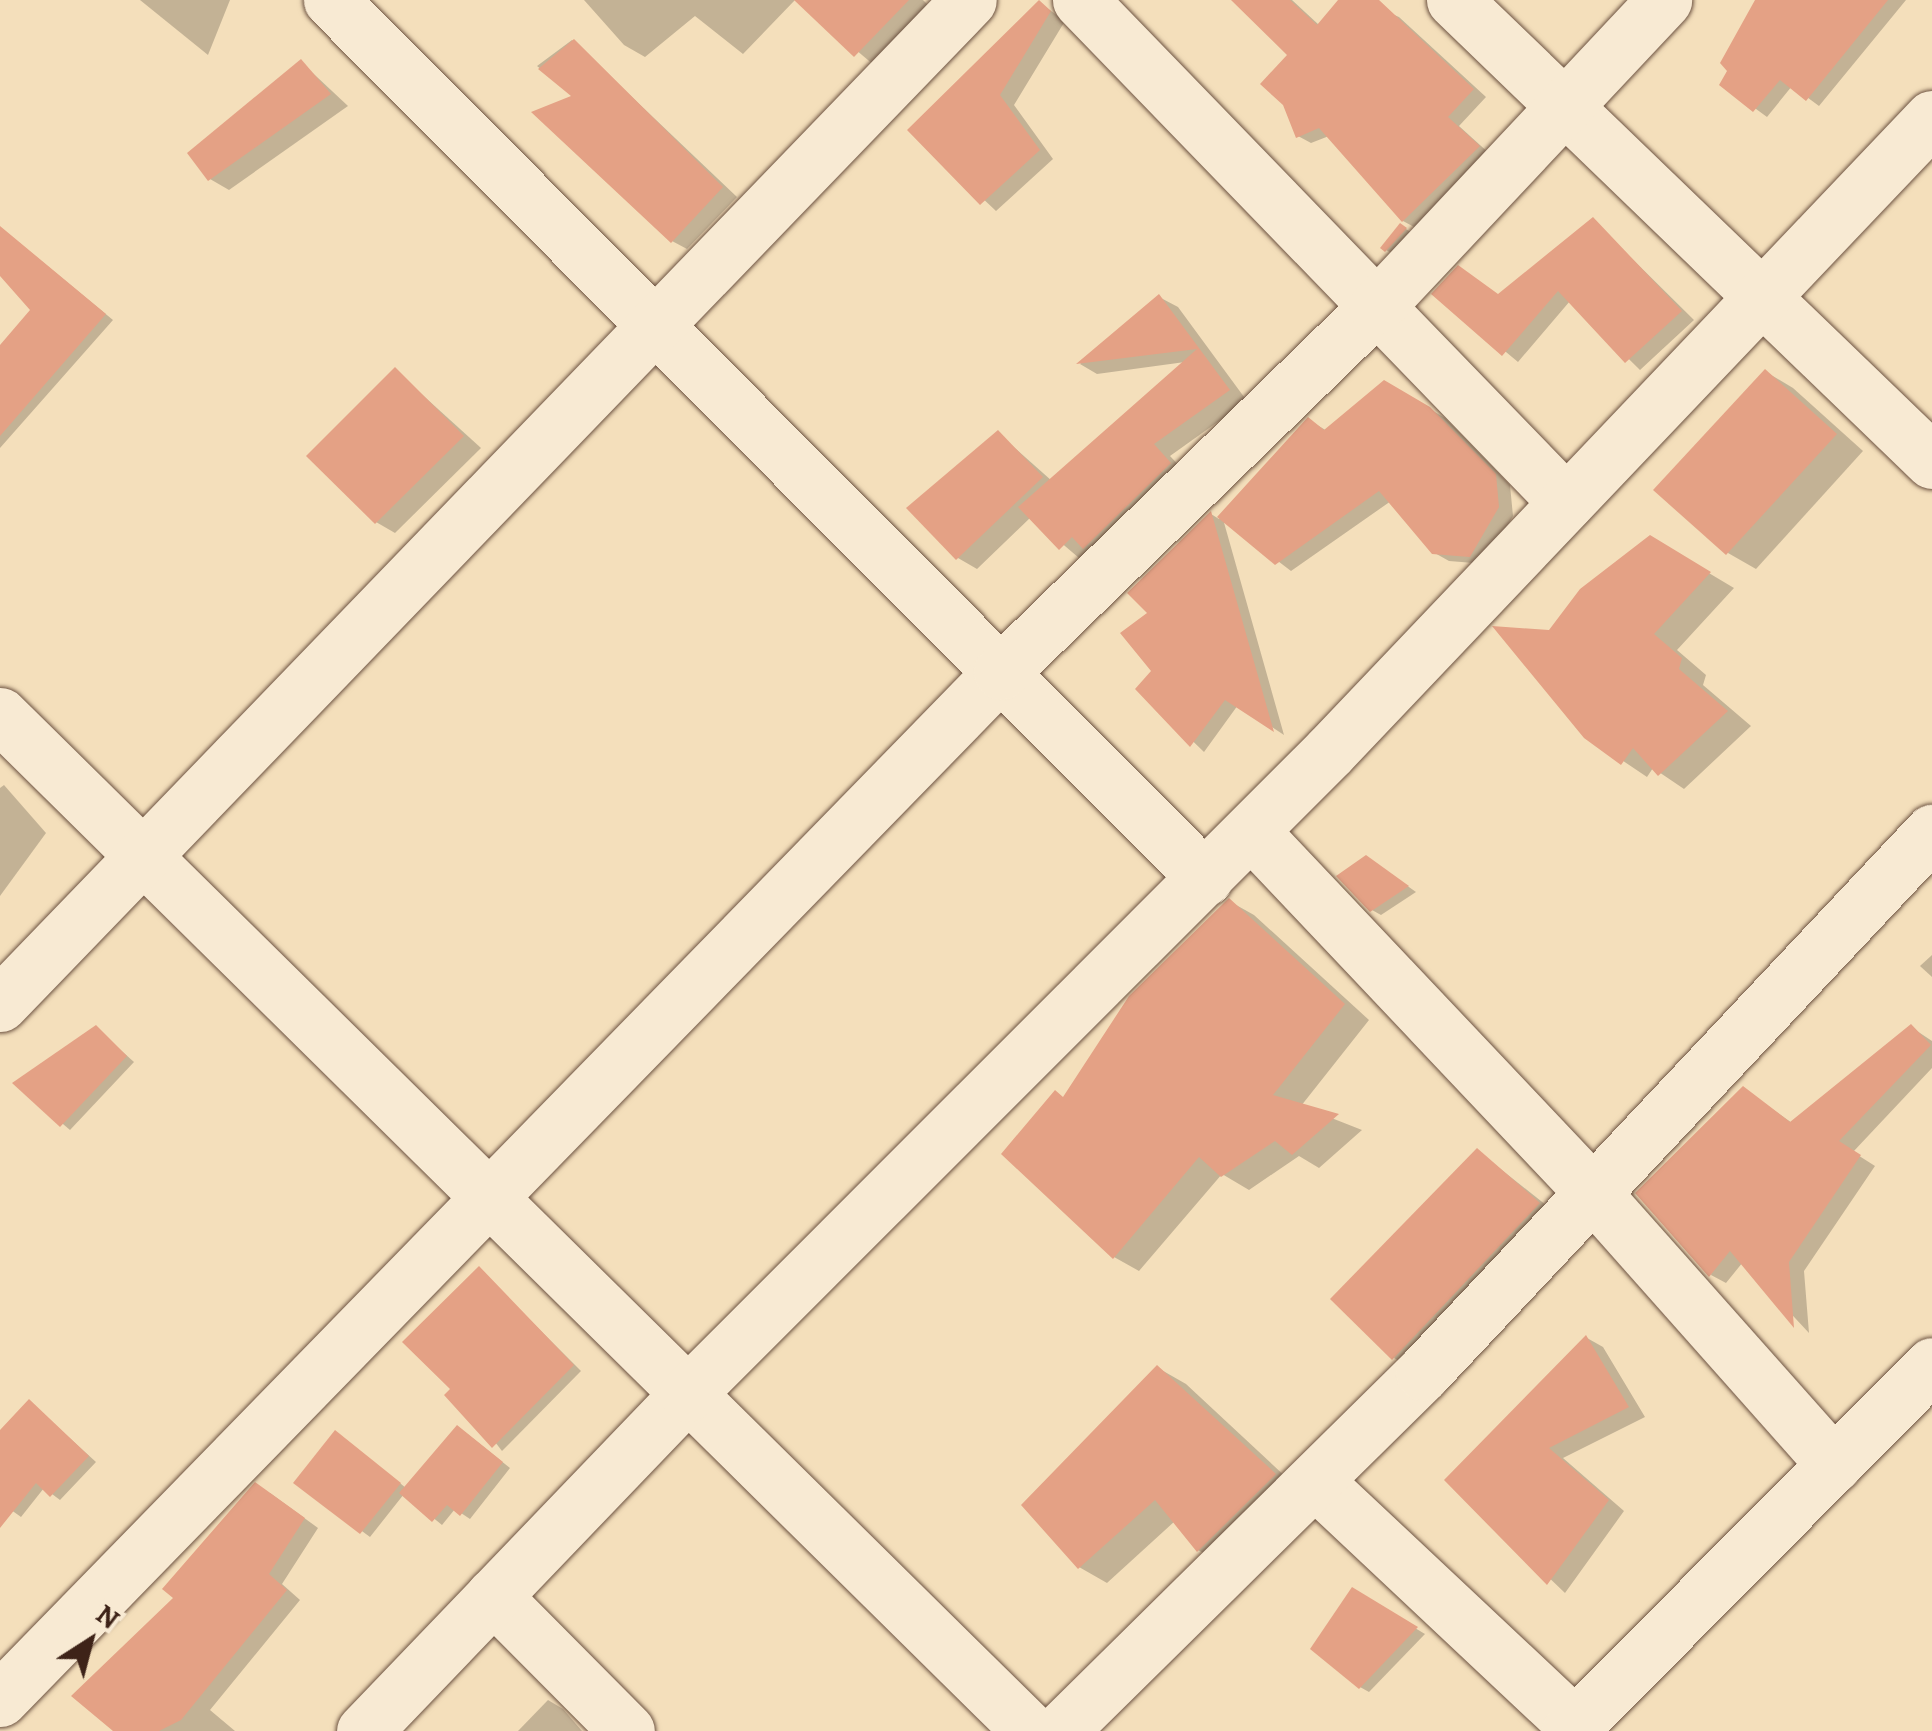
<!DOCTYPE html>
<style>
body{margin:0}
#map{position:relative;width:1932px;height:1731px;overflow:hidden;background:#f4dfbb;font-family:Alegreya,serif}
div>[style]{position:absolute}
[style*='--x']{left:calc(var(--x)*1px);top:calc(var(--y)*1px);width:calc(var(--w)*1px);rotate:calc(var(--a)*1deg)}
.shadow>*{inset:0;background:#0003}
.building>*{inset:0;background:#e4a185}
.roads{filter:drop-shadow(0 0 2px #6c5241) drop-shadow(0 0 2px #6c5241)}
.minor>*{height:55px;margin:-27.5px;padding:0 27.5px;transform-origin:27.5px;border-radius:27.5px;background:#f8ead3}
span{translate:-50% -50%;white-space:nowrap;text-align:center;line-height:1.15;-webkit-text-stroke:8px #f8ead3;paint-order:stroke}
.north{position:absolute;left:40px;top:1591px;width:100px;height:100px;-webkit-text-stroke:8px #f8ead3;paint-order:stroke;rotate:36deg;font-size:28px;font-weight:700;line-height:40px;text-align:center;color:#3e2318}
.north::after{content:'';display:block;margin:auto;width:35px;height:45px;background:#3e2318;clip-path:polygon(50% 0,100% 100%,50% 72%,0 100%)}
</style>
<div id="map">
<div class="shadow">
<div style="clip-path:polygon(140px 0,230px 0,208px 55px)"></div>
<div style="clip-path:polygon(584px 0,795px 0,743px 54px,695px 16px,645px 57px,624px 45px)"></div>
<div style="clip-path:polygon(797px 0,923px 0,930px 7px,875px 66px)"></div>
<div style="clip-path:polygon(1235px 0,1292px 0,1319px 25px,1341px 0,1359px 0,1399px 17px,1486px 97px,1459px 126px,1491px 155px,1416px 228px,1403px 221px,1329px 136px,1311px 143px,1298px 136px,1290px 55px)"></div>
<div style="clip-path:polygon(1758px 0,1906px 0,1819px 106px,1792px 86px,1767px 117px,1722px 84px)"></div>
<div style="clip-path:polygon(1040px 3px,1065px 21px,1014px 105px,1053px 159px,996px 211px,910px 130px)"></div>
<div style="clip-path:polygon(572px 40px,737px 197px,687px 249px,672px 241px,576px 97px,537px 66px)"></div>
<div style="clip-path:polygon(301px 62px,348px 106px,229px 190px,210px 179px)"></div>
<div style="clip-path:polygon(1593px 220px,1694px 320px,1640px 370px,1570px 301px,1518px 362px,1435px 293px,1500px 296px)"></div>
<div style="clip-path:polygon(1401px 226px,1414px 234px,1395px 255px,1386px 250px)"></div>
<div style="clip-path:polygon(0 227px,113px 320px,0 448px,0 349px,34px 310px,0 272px)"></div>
<div style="clip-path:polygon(1159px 297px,1178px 307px,1247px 401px,1170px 456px,1188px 475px,1079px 558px,1031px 517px,977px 569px,958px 558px,910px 508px,998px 433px,1052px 481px,1185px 362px,1097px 374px,1080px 364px)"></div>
<div style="clip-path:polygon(395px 370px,481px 448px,395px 533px,376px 522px)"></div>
<div style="clip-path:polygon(1766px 372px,1793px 388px,1863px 451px,1756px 569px,1728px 553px)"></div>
<div style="clip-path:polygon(1385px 383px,1445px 418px,1510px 485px,1513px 516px,1486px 564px,1449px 561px,1433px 552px,1391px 501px,1291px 571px,1223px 519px,1284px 735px,1238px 705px,1204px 752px,1139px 689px,1154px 671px,1151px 613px,1211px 514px,1219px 519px,1309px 420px,1327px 431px)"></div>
<div style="clip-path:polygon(1650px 538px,1734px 588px,1677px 650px,1706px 675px,1703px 685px,1751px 726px,1684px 789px,1653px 768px,1647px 777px,1586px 736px,1550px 632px)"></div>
<div style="clip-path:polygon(4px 785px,46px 833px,0 896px,0 788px)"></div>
<div style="clip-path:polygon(1375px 863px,1416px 892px,1381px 915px,1372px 910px)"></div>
<div style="clip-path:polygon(1229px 901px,1254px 915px,1369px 1020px,1301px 1106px,1362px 1130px,1319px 1168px,1299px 1156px,1249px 1190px,1222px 1174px,1139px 1271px,1114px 1257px,1065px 1098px)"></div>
<div style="clip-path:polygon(1932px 955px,1932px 977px,1920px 966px)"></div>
<div style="clip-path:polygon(1911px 1027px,1932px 1041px,1932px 1068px,1853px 1152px,1875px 1166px,1804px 1271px,1809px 1333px,1743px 1262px,1726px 1283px,1711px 1275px,1744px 1089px,1792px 1123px)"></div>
<div style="clip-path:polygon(96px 1028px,134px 1062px,70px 1130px,16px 1084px)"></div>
<div style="clip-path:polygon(1478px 1151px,1566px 1221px,1421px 1374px,1394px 1358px)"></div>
<div style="clip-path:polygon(479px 1269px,581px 1371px,502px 1451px,454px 1389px)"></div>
<div style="clip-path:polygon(1587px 1338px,1603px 1347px,1645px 1417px,1563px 1458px,1624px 1511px,1565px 1593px,1447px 1480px)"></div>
<div style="clip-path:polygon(1158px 1368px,1186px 1384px,1302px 1492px,1226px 1566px,1198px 1550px,1175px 1521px,1107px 1583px,1079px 1567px)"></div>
<div style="clip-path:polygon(30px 1402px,96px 1462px,60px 1500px,44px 1488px,21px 1517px,0 1502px,0 1434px)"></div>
<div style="clip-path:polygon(466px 1433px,510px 1468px,470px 1519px,455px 1509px,442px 1525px,404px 1494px,370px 1537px,297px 1483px,344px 1438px,406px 1488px)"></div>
<div style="clip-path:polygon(270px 1493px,318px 1528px,282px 1584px,300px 1600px,210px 1710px,235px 1731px,118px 1731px,177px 1598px)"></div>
<div style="clip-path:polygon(1353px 1591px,1425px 1634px,1369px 1692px,1360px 1687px)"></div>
<div style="clip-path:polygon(548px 1700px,563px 1709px,582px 1731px,518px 1731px)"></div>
</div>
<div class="building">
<div style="clip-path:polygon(794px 0,909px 0,854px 57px)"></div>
<div style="clip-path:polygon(1039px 0,1051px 11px,1000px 95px,1040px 150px,980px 205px,907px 130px)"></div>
<div style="clip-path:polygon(1231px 0,1290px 0,1317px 25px,1338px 0,1379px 0,1474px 89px,1448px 117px,1480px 146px,1402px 222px,1319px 128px,1296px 138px,1283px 105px,1260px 84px,1287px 55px)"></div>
<div style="clip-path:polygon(1755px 0,1888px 0,1806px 101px,1780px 80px,1753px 112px,1719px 85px,1727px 71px,1720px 63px)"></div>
<div style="clip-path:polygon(574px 39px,723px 187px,671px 243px,531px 112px,571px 96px,538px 69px)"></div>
<div style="clip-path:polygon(301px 59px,331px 94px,208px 181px,187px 153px)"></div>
<div style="clip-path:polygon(1593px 217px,1682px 311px,1625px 363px,1558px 291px,1502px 356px,1431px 294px,1458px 265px,1498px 294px)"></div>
<div style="clip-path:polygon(1400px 223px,1407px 228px,1385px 252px,1380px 248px)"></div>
<div style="clip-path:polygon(0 226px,106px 314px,0 436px,0 345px,30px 310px,0 276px)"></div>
<div style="clip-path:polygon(1159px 294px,1230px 390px,1154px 444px,1171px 463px,1083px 549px,1072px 537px,1059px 550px,1018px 507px,1197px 349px,1076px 364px)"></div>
<div style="clip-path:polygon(395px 367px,464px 436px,375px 524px,306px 456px)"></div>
<div style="clip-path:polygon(1765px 369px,1837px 434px,1726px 555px,1653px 490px)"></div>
<div style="clip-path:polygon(1384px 380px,1430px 407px,1496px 474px,1499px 507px,1470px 557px,1432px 554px,1379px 491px,1275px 565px,1217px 517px,1308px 417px,1324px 430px)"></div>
<div style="clip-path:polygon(998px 430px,1043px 477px,956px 560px,906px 508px)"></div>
<div style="clip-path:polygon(1211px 511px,1274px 732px,1225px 700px,1190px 747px,1135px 689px,1151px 671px,1120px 633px,1147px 613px,1127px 593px)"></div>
<div style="clip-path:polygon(1650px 535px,1711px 572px,1654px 634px,1682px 658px,1679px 669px,1728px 711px,1658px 776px,1633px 748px,1621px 765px,1584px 738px,1492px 626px,1549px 630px,1580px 589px)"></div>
<div style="clip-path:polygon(1366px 855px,1409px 886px,1370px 912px,1336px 876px)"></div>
<div style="clip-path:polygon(1229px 898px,1345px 1004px,1273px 1095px,1339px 1114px,1292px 1155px,1275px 1141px,1221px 1177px,1199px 1157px,1113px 1259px,1001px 1154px,1055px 1090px,1063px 1097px,1129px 996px)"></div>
<div style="clip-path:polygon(1911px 1024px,1931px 1045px,1839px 1141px,1861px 1155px,1789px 1262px,1794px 1328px,1730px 1251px,1709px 1277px,1635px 1193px,1743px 1086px,1790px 1122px)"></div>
<div style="clip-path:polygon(96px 1025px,127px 1056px,60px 1127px,12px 1083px)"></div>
<div style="clip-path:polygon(1477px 1148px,1540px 1203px,1392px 1360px,1330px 1299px)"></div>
<div style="clip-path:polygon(479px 1266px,574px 1365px,492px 1448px,444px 1395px,450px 1389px,402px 1342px)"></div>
<div style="clip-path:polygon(1586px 1335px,1629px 1407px,1549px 1448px,1609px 1500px,1547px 1585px,1444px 1480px)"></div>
<div style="clip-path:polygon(1157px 1365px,1276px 1474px,1197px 1552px,1155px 1500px,1078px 1569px,1021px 1505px)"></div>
<div style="clip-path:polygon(29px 1399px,89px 1456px,50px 1497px,36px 1483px,0 1528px,0 1430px)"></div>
<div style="clip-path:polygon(457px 1425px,503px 1462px,460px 1516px,447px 1505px,432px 1522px,399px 1493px)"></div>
<div style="clip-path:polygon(335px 1430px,401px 1483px,360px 1534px,293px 1483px)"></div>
<div style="clip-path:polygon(255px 1482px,305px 1518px,269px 1574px,287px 1590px,181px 1720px,159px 1731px,113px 1731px,71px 1696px,173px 1598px,162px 1589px)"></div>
<div style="clip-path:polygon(1352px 1587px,1418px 1627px,1359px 1689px,1310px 1649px)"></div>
</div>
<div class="roads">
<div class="minor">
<div style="--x:331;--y:0;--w:1239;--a:45.13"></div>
<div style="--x:1080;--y:0;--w:699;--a:45.93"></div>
<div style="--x:1454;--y:0;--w:664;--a:43.96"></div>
<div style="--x:0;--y:715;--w:1447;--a:44.61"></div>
<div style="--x:1251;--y:831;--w:498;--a:46.6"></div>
<div style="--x:1593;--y:1193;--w:363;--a:48.4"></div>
<div style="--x:0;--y:1004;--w:1395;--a:-46.02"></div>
<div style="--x:1316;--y:1482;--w:355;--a:43.2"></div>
<div style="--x:493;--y:1596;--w:190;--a:45.2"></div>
<div style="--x:0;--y:1699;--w:1434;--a:-45.73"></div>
<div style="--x:1001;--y:672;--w:523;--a:-44.23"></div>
<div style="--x:1376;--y:307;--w:421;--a:-46.8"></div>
<div style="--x:364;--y:1731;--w:467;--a:-46.2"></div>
<div style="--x:687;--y:1394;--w:908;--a:-45"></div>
<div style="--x:1329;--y:752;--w:875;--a:-46.44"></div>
<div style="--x:1060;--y:1731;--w:510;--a:-44.6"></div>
<div style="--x:1423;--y:1373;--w:743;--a:-46.75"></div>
<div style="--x:1569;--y:1731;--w:515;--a:-45.24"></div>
</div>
</div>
<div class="north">N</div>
</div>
